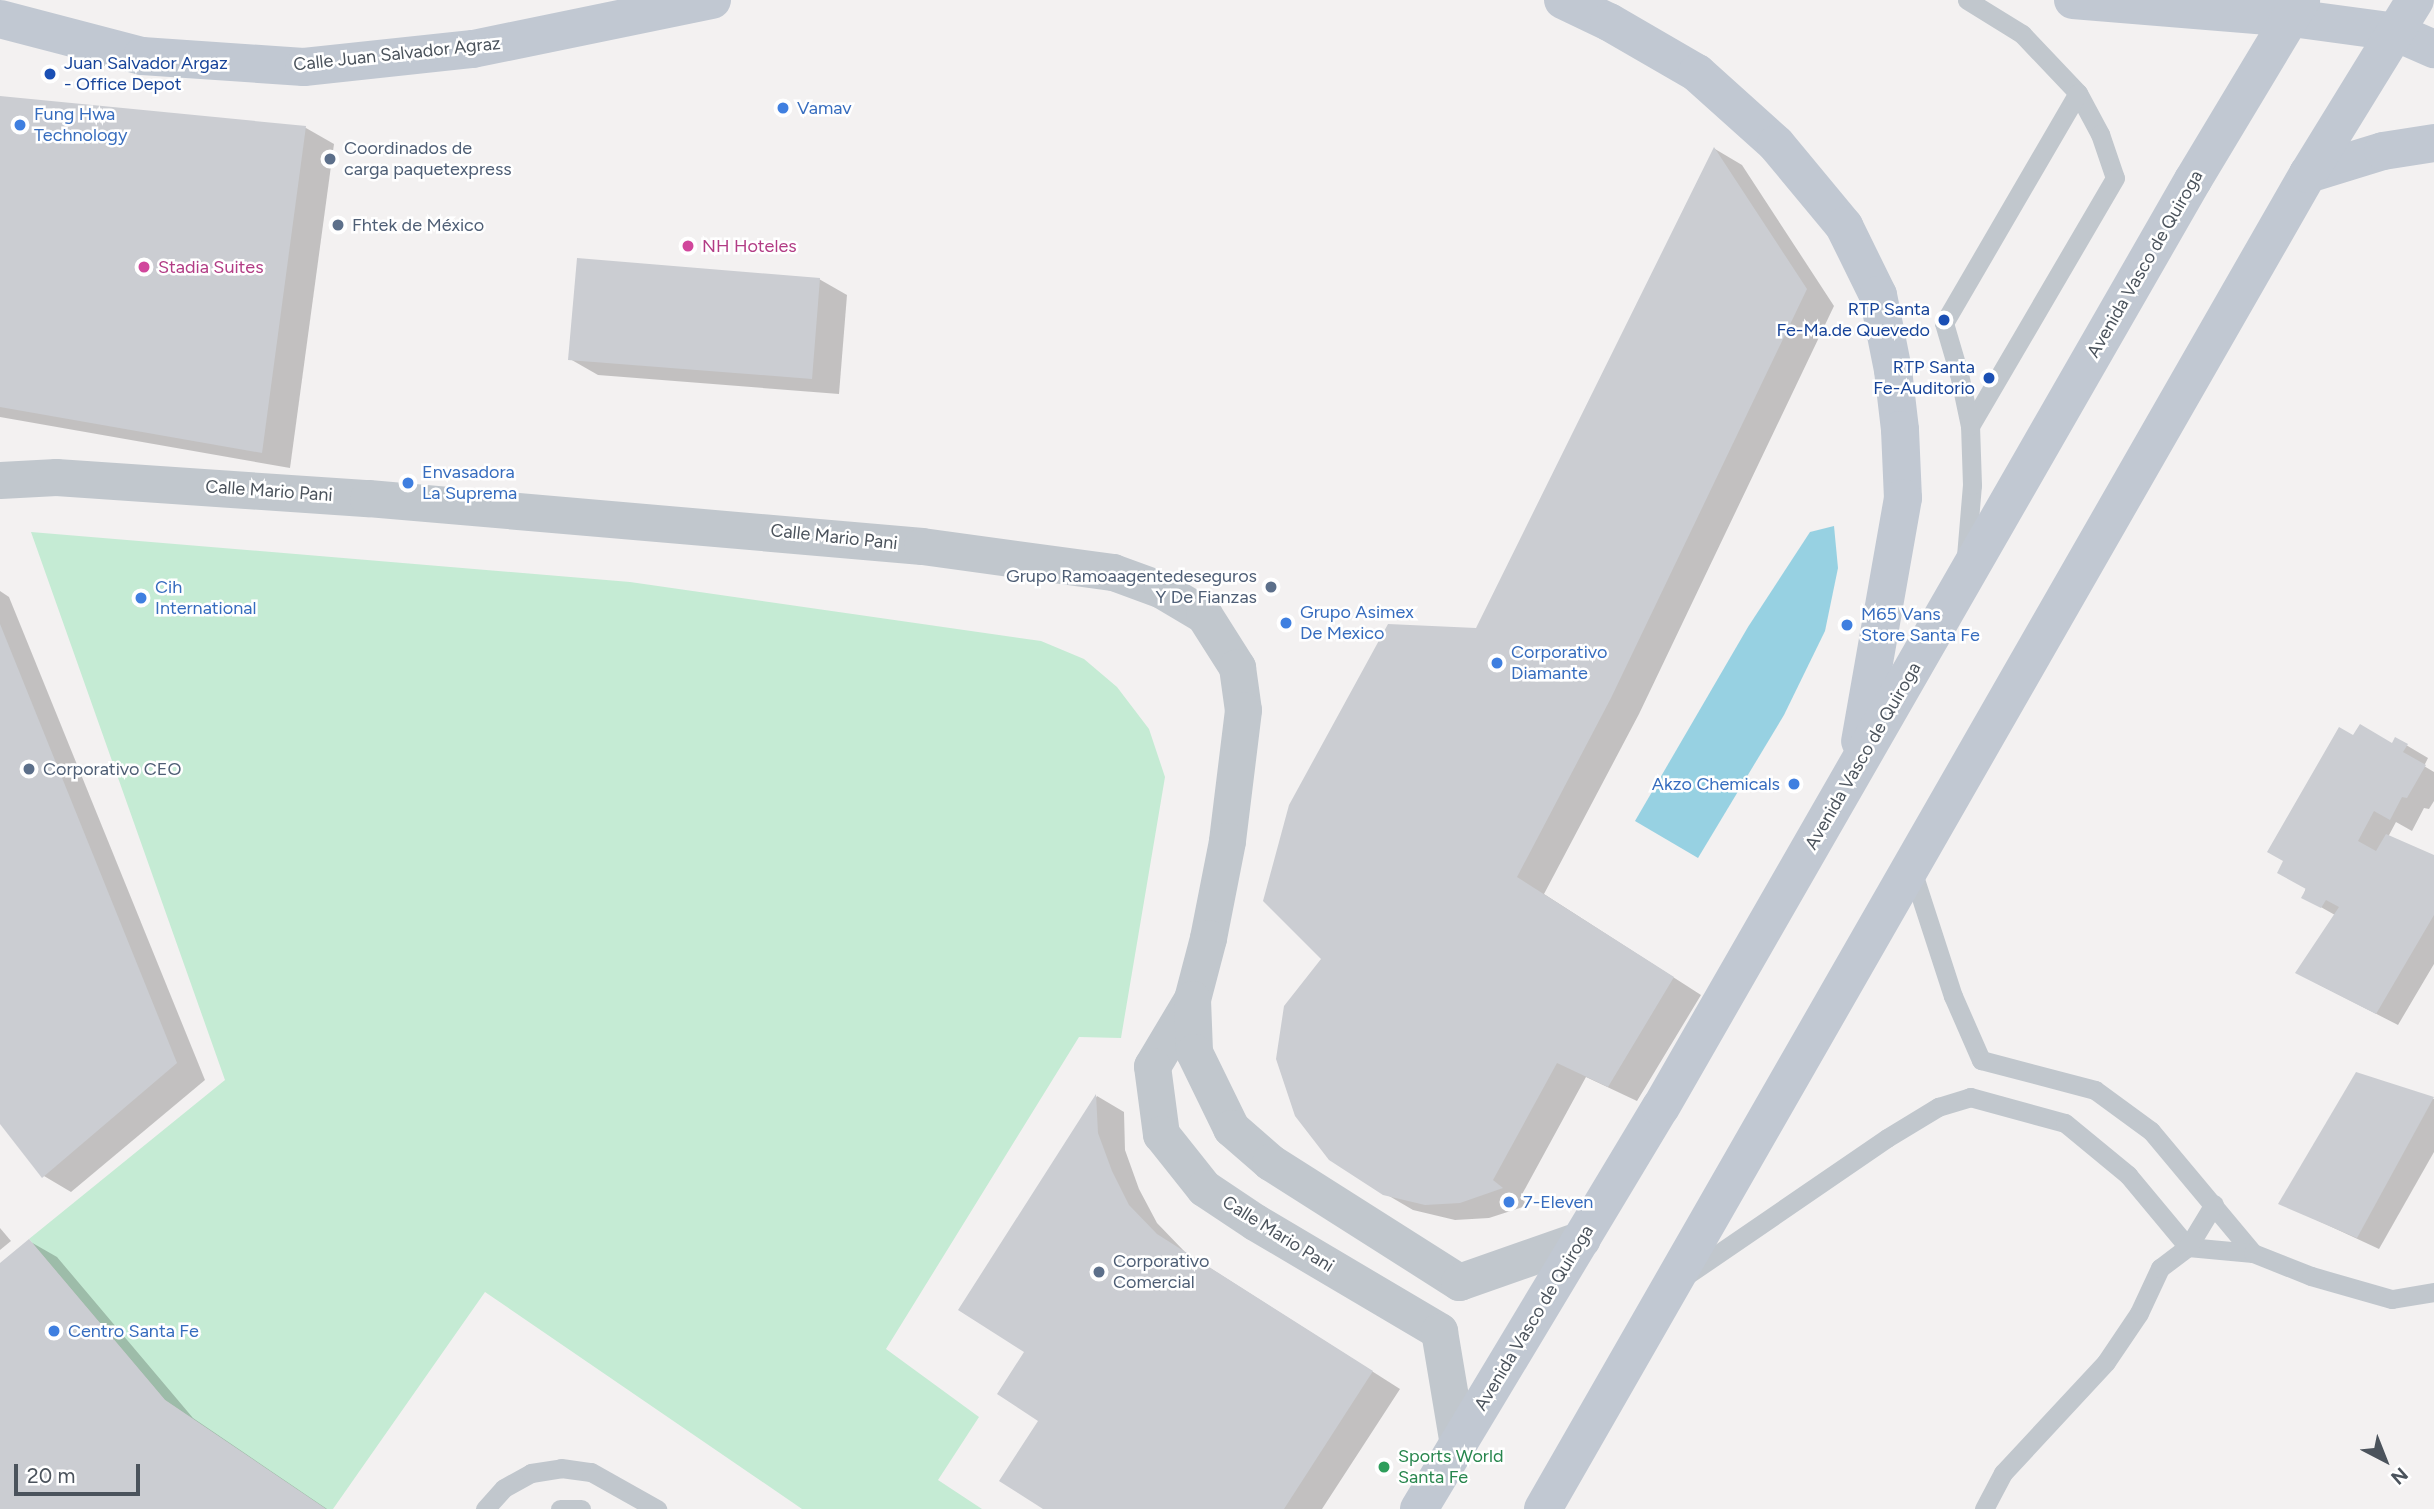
<!DOCTYPE html>
<meta charset="utf-8">
<style>
body{margin:0}
#map{position:relative;width:2434px;height:1509px;overflow:hidden;background:#f3f1f1;font-family:Figtree,sans-serif}
div>[style]{position:absolute}
[style*='--x']{left:calc(var(--x)*1px);top:calc(var(--y)*1px);width:calc(var(--w)*1px);rotate:calc(var(--a)*1deg)}
.green>*{inset:0;background:#c5ebd4}
.water>*{inset:0;background:#97d1e2}
.shadow>*{inset:0;background:#0003}
.building>*{inset:0;background:#cbcdd2}
.lane>*{height:19px;margin:-9.5px;padding:0 9.5px;transform-origin:9.5px;border-radius:9.5px;background:#c1c7cd}
.street>*{height:37px;margin:-18.5px;padding:0 18.5px;transform-origin:18.5px;border-radius:18.5px;background:#c1c7cd}
.secondary>*{height:38px;margin:-19px;padding:0 19px;transform-origin:19px;border-radius:19px;background:#c1c8d2}
.dots>*{width:19px;height:19px;translate:-50% -50%;box-sizing:border-box;border:4px solid #fff;border-radius:50%}
span{translate:-50% -50%;white-space:nowrap;text-align:center;line-height:1.15;-webkit-text-stroke:5px #fff;paint-order:stroke}
.street-label{font-size:18px;color:#4b535c}
.transit-label{font-size:18px;color:#164399}
.left{translate:0 -50%;text-align:left}
.right{translate:-100% -50%;text-align:right}
.shop-label{font-size:18px;color:#366cbe}
.service-label{font-size:18px;color:#4e5e75}
.hotel-label{font-size:18px;color:#b23c85}
.leisure-label{font-size:18px;color:#27864d}
.north{position:absolute;left:2350px;top:1425px;width:70px;height:70px;-webkit-text-stroke:5px #fff;paint-order:stroke;rotate:138deg;font-size:19px;font-weight:700;line-height:28px;text-align:center;color:#4b535c}
.north::after{content:'';display:block;margin:auto;width:24px;height:32px;background:#4b535c;clip-path:polygon(50% 0,100% 100%,50% 72%,0 100%)}
.scale{position:absolute;left:14px;top:1464px;width:126px;height:32px;box-sizing:border-box;border:4px solid #4b535c;border-top:0;padding-left:9px;font-size:21px;line-height:24px;white-space:nowrap;color:#4b535c;-webkit-text-stroke:5px #fff;paint-order:stroke}
</style>
<div id="map">
<div class="green">
<div style="clip-path:polygon(31px 532px,630px 582px,1041px 641px,1084px 659px,1117px 687px,1149px 729px,1165px 777px,1121px 1038px,1079px 1037px,886px 1349px,979px 1417px,938px 1480px,982px 1509px,802px 1509px,485px 1292px,333px 1509px,326px 1509px,165px 1400px,29px 1239px,225px 1080px)"></div>
</div>
<div class="water">
<div style="clip-path:polygon(1834px 526px,1838px 568px,1825px 631px,1784px 715px,1698px 858px,1635px 821px,1748px 627px,1810px 532px)"></div>
</div>
<div class="shadow">
<div style="clip-path:polygon(0 97px,306px 128px,334px 144px,290px 468px,0 417px)"></div>
<div style="clip-path:polygon(1715px 149px,1742px 165px,1834px 306px,1639px 714px,1544px 894px,1701px 995px,1637px 1101px,1586px 1077px,1520px 1198px,1529px 1205px,1489px 1218px,1455px 1220px,1413px 1210px,1384px 1193px,1323px 959px,1477px 629px)"></div>
<div style="clip-path:polygon(819px 279px,847px 295px,839px 394px,598px 375px,570px 359px)"></div>
<div style="clip-path:polygon(0 591px,9px 597px,205px 1080px,71px 1192px,44px 1176px,0 1121px)"></div>
<div style="clip-path:polygon(2354px 738px,2393px 745px,2396px 739px,2428px 758px,2424px 766px,2434px 772px,2434px 801px,2429px 809px,2424px 808px,2412px 831px,2396px 822px,2388px 837px,2434px 857px,2434px 964px,2398px 1025px,2318px 984px,2335px 915px,2303px 897px)"></div>
<div style="clip-path:polygon(2357px 1075px,2434px 1099px,2434px 1152px,2379px 1249px,2280px 1203px)"></div>
<div style="clip-path:polygon(1097px 1096px,1124px 1112px,1125px 1150px,1139px 1189px,1157px 1223px,1185px 1252px,1400px 1389px,1322px 1509px,1046px 1509px,1040px 1420px,1027px 1351px,960px 1309px)"></div>
<div style="clip-path:polygon(0 1228px,11px 1241px,0 1250px)"></div>
<div style="clip-path:polygon(29px 1241px,57px 1257px,193px 1418px,327px 1509px,0 1509px,0 1265px)"></div>
</div>
<div class="building">
<div style="clip-path:polygon(0 96px,306px 126px,262px 453px,0 407px)"></div>
<div style="clip-path:polygon(1714px 147px,1807px 289px,1611px 698px,1517px 877px,1674px 977px,1608px 1087px,1557px 1063px,1493px 1180px,1503px 1188px,1460px 1203px,1425px 1205px,1383px 1195px,1329px 1160px,1295px 1116px,1276px 1059px,1284px 1006px,1321px 959px,1263px 901px,1289px 805px,1388px 624px,1476px 628px)"></div>
<div style="clip-path:polygon(577px 258px,820px 278px,812px 379px,568px 360px)"></div>
<div style="clip-path:polygon(0 624px,177px 1063px,42px 1178px,0 1124px)"></div>
<div style="clip-path:polygon(2360px 724px,2392px 743px,2395px 737px,2408px 744px,2403px 752px,2426px 765px,2407px 798px,2402px 797px,2390px 820px,2374px 811px,2358px 841px,2376px 851px,2386px 834px,2434px 855px,2434px 915px,2376px 1014px,2295px 973px,2339px 907px,2326px 900px,2321px 908px,2301px 898px,2306px 889px,2277px 873px,2283px 861px,2267px 852px,2339px 727px,2353px 735px)"></div>
<div style="clip-path:polygon(2356px 1072px,2434px 1097px,2357px 1238px,2278px 1204px)"></div>
<div style="clip-path:polygon(1096px 1094px,1098px 1133px,1112px 1171px,1129px 1205px,1157px 1234px,1373px 1371px,1284px 1509px,1043px 1509px,999px 1481px,1038px 1421px,997px 1394px,1024px 1352px,958px 1310px)"></div>
<div style="clip-path:polygon(29px 1239px,165px 1400px,326px 1509px,0 1509px,0 1263px)"></div>
</div>
<div class="lane">
<div style="--x:1967;--y:0;--w:65;--a:31.7"></div>
<div style="--x:2022;--y:34;--w:81;--a:46.5"></div>
<div style="--x:2078;--y:93;--w:47;--a:61.8"></div>
<div style="--x:2100;--y:134;--w:46;--a:71.2"></div>
<div style="--x:2115;--y:178;--w:287;--a:120.3"></div>
<div style="--x:1966;--y:556;--w:71;--a:-85.2"></div>
<div style="--x:1972;--y:485;--w:59;--a:-91.9"></div>
<div style="--x:1970;--y:426;--w:53;--a:-101.9"></div>
<div style="--x:1959;--y:374;--w:53;--a:-106.4"></div>
<div style="--x:1944;--y:323;--w:266;--a:-59.8"></div>
<div style="--x:1911;--y:867;--w:136;--a:72"></div>
<div style="--x:1953;--y:996;--w:70;--a:66.4"></div>
<div style="--x:1981;--y:1060;--w:118;--a:14.7"></div>
<div style="--x:2095;--y:1090;--w:69;--a:36.2"></div>
<div style="--x:2151;--y:1131;--w:159;--a:50.1"></div>
<div style="--x:1687;--y:1275;--w:242;--a:-34.4"></div>
<div style="--x:1887;--y:1138;--w:60;--a:-31.3"></div>
<div style="--x:1938;--y:1107;--w:34;--a:-17"></div>
<div style="--x:1970;--y:1097;--w:98;--a:15.3"></div>
<div style="--x:2065;--y:1123;--w:82;--a:39.5"></div>
<div style="--x:2128;--y:1175;--w:94;--a:50.2"></div>
<div style="--x:2188;--y:1247;--w:65;--a:5.3"></div>
<div style="--x:2253;--y:1253;--w:62;--a:21.6"></div>
<div style="--x:2311;--y:1276;--w:84;--a:15.9"></div>
<div style="--x:2392;--y:1299;--w:43;--a:-9.5"></div>
<div style="--x:485;--y:1509;--w:28;--a:-48"></div>
<div style="--x:504;--y:1488;--w:31;--a:-29"></div>
<div style="--x:531;--y:1473;--w:30;--a:-9"></div>
<div style="--x:561;--y:1468;--w:30;--a:8"></div>
<div style="--x:591;--y:1472;--w:76;--a:29.3"></div>
<div style="--x:560;--y:1509;--w:21;--a:0"></div>
<div style="--x:1984;--y:1509;--w:41;--a:-62.2"></div>
<div style="--x:2003;--y:1473;--w:151;--a:-47.1"></div>
<div style="--x:2106;--y:1362;--w:59;--a:-56"></div>
<div style="--x:2139;--y:1313;--w:50;--a:-65"></div>
<div style="--x:2160;--y:1268;--w:35;--a:-37"></div>
<div style="--x:2188;--y:1247;--w:50;--a:-58.8"></div>
</div>
<div class="street">
<div style="--x:0;--y:480;--w:56;--a:-3.1"></div>
<div style="--x:56;--y:477;--w:313;--a:3.9"></div>
<div style="--x:368;--y:498;--w:556;--a:4.95"></div>
<div style="--x:922;--y:546;--w:193;--a:7.8"></div>
<div style="--x:1113;--y:572;--w:52;--a:20.2"></div>
<div style="--x:1162;--y:590;--w:49;--a:30.8"></div>
<div style="--x:1204;--y:615;--w:62;--a:57.6"></div>
<div style="--x:1237;--y:667;--w:43;--a:82.1"></div>
<div style="--x:1243;--y:710;--w:132;--a:97"></div>
<div style="--x:1227;--y:841;--w:99;--a:101.1"></div>
<div style="--x:1208;--y:938;--w:63;--a:104.7"></div>
<div style="--x:1192;--y:999;--w:78;--a:120.8"></div>
<div style="--x:1152;--y:1066;--w:69;--a:82.5"></div>
<div style="--x:1161;--y:1134;--w:69;--a:51.5"></div>
<div style="--x:1204;--y:1188;--w:61;--a:33.7"></div>
<div style="--x:1255;--y:1222;--w:214;--a:30.6"></div>
<div style="--x:1439;--y:1331;--w:115;--a:80.5"></div>
<div style="--x:1192;--y:999;--w:53;--a:87.8"></div>
<div style="--x:1194;--y:1052;--w:85;--a:64"></div>
<div style="--x:1231;--y:1128;--w:52;--a:41.1"></div>
<div style="--x:1270;--y:1162;--w:224;--a:32.4"></div>
<div style="--x:1459;--y:1282;--w:130;--a:-19.3"></div>
</div>
<div class="secondary">
<div style="--x:1563;--y:0;--w:51;--a:25.6"></div>
<div style="--x:1609;--y:22;--w:102;--a:30.1"></div>
<div style="--x:1697;--y:73;--w:106;--a:41.9"></div>
<div style="--x:1776;--y:144;--w:107;--a:50.3"></div>
<div style="--x:1844;--y:226;--w:77;--a:63.8"></div>
<div style="--x:1878;--y:295;--w:76;--a:78.7"></div>
<div style="--x:1893;--y:370;--w:60;--a:83.3"></div>
<div style="--x:1900;--y:430;--w:68;--a:87.5"></div>
<div style="--x:1903;--y:498;--w:247;--a:100"></div>
<div style="--x:2073;--y:0;--w:220;--a:4.7"></div>
<div style="--x:2292;--y:18;--w:104;--a:7.7"></div>
<div style="--x:2395;--y:32;--w:43;--a:23.6"></div>
<div style="--x:0;--y:19;--w:147;--a:14.6"></div>
<div style="--x:142;--y:56;--w:162;--a:3.9"></div>
<div style="--x:304;--y:67;--w:170;--a:-6.1"></div>
<div style="--x:473;--y:49;--w:244;--a:-11.6"></div>
<div style="--x:2308;--y:174;--w:78;--a:-17"></div>
<div style="--x:2383;--y:151;--w:52;--a:-8.9"></div>
<div style="--x:1419;--y:1509;--w:469;--a:-59"></div>
<div style="--x:1661;--y:1107;--w:1069;--a:-60.15"></div>
<div style="--x:2193;--y:180;--w:210;--a:-59"></div>
<div style="--x:1543;--y:1509;--w:1539;--a:-60.19"></div>
<div style="--x:2308;--y:174;--w:204;--a:-58.4"></div>
</div>
<div class="dots">
<div style="left:50px;top:74px;background:#1a4fb4"></div>
<div style="left:783px;top:108px;background:#3f7fe0"></div>
<div style="left:20px;top:125px;background:#3f7fe0"></div>
<div style="left:330px;top:159px;background:#5c6f8a"></div>
<div style="left:338px;top:225px;background:#5c6f8a"></div>
<div style="left:688px;top:246px;background:#d1479c"></div>
<div style="left:144px;top:267px;background:#d1479c"></div>
<div style="left:1944px;top:320px;background:#1a4fb4"></div>
<div style="left:1989px;top:378px;background:#1a4fb4"></div>
<div style="left:408px;top:483px;background:#3f7fe0"></div>
<div style="left:1271px;top:587px;background:#5c6f8a"></div>
<div style="left:141px;top:598px;background:#3f7fe0"></div>
<div style="left:1286px;top:623px;background:#3f7fe0"></div>
<div style="left:1847px;top:625px;background:#3f7fe0"></div>
<div style="left:1497px;top:663px;background:#3f7fe0"></div>
<div style="left:29px;top:769px;background:#5c6f8a"></div>
<div style="left:1794px;top:784px;background:#3f7fe0"></div>
<div style="left:1509px;top:1202px;background:#3f7fe0"></div>
<div style="left:1099px;top:1272px;background:#5c6f8a"></div>
<div style="left:54px;top:1331px;background:#3f7fe0"></div>
<div style="left:1384px;top:1467px;background:#2e9e5b"></div>
</div>
<div class="street-label">
<span style="left:397px;top:54px;rotate:-6deg">Calle Juan Salvador Agraz</span>
<span style="left:2145px;top:264px;rotate:-60deg">Avenida Vasco de Quiroga</span>
<span style="left:269px;top:491px;rotate:4deg">Calle Mario Pani</span>
<span style="left:834px;top:537px;rotate:6deg">Calle Mario Pani</span>
<span style="left:1863px;top:756px;rotate:-60deg">Avenida Vasco de Quiroga</span>
<span style="left:1278px;top:1234px;rotate:32deg">Calle Mario Pani</span>
<span style="left:1534px;top:1318px;rotate:-59deg">Avenida Vasco de Quiroga</span>
</div>
<div class="transit-label">
<span class="left" style="left:64px;top:74px">Juan Salvador Argaz<br>- Office Depot</span>
<span class="right" style="left:1930px;top:320px">RTP Santa<br>Fe-Ma.de Quevedo</span>
<span class="right" style="left:1975px;top:378px">RTP Santa<br>Fe-Auditorio</span>
</div>
<div class="shop-label">
<span class="left" style="left:797px;top:108px">Vamav</span>
<span class="left" style="left:34px;top:125px">Fung Hwa<br>Technology</span>
<span class="left" style="left:422px;top:483px">Envasadora<br>La Suprema</span>
<span class="left" style="left:155px;top:598px">Cih<br>International</span>
<span class="left" style="left:1300px;top:623px">Grupo Asimex<br>De Mexico</span>
<span class="left" style="left:1861px;top:625px">M65 Vans<br>Store Santa Fe</span>
<span class="left" style="left:1511px;top:663px">Corporativo<br>Diamante</span>
<span class="right" style="left:1780px;top:784px">Akzo Chemicals</span>
<span class="left" style="left:1523px;top:1202px">7-Eleven</span>
<span class="left" style="left:68px;top:1331px">Centro Santa Fe</span>
</div>
<div class="service-label">
<span class="left" style="left:344px;top:159px">Coordinados de<br>carga paquetexpress</span>
<span class="left" style="left:352px;top:225px">Fhtek de México</span>
<span class="right" style="left:1257px;top:587px">Grupo Ramoaagentedeseguros<br>Y De Fianzas</span>
<span class="left" style="left:43px;top:769px">Corporativo CEO</span>
<span class="left" style="left:1113px;top:1272px">Corporativo<br>Comercial</span>
</div>
<div class="hotel-label">
<span class="left" style="left:702px;top:246px">NH Hoteles</span>
<span class="left" style="left:158px;top:267px">Stadia Suites</span>
</div>
<div class="leisure-label">
<span class="left" style="left:1398px;top:1467px">Sports World<br>Santa Fe</span>
</div>
<div class="north">N</div>
<div class="scale">20 m</div>
</div>
